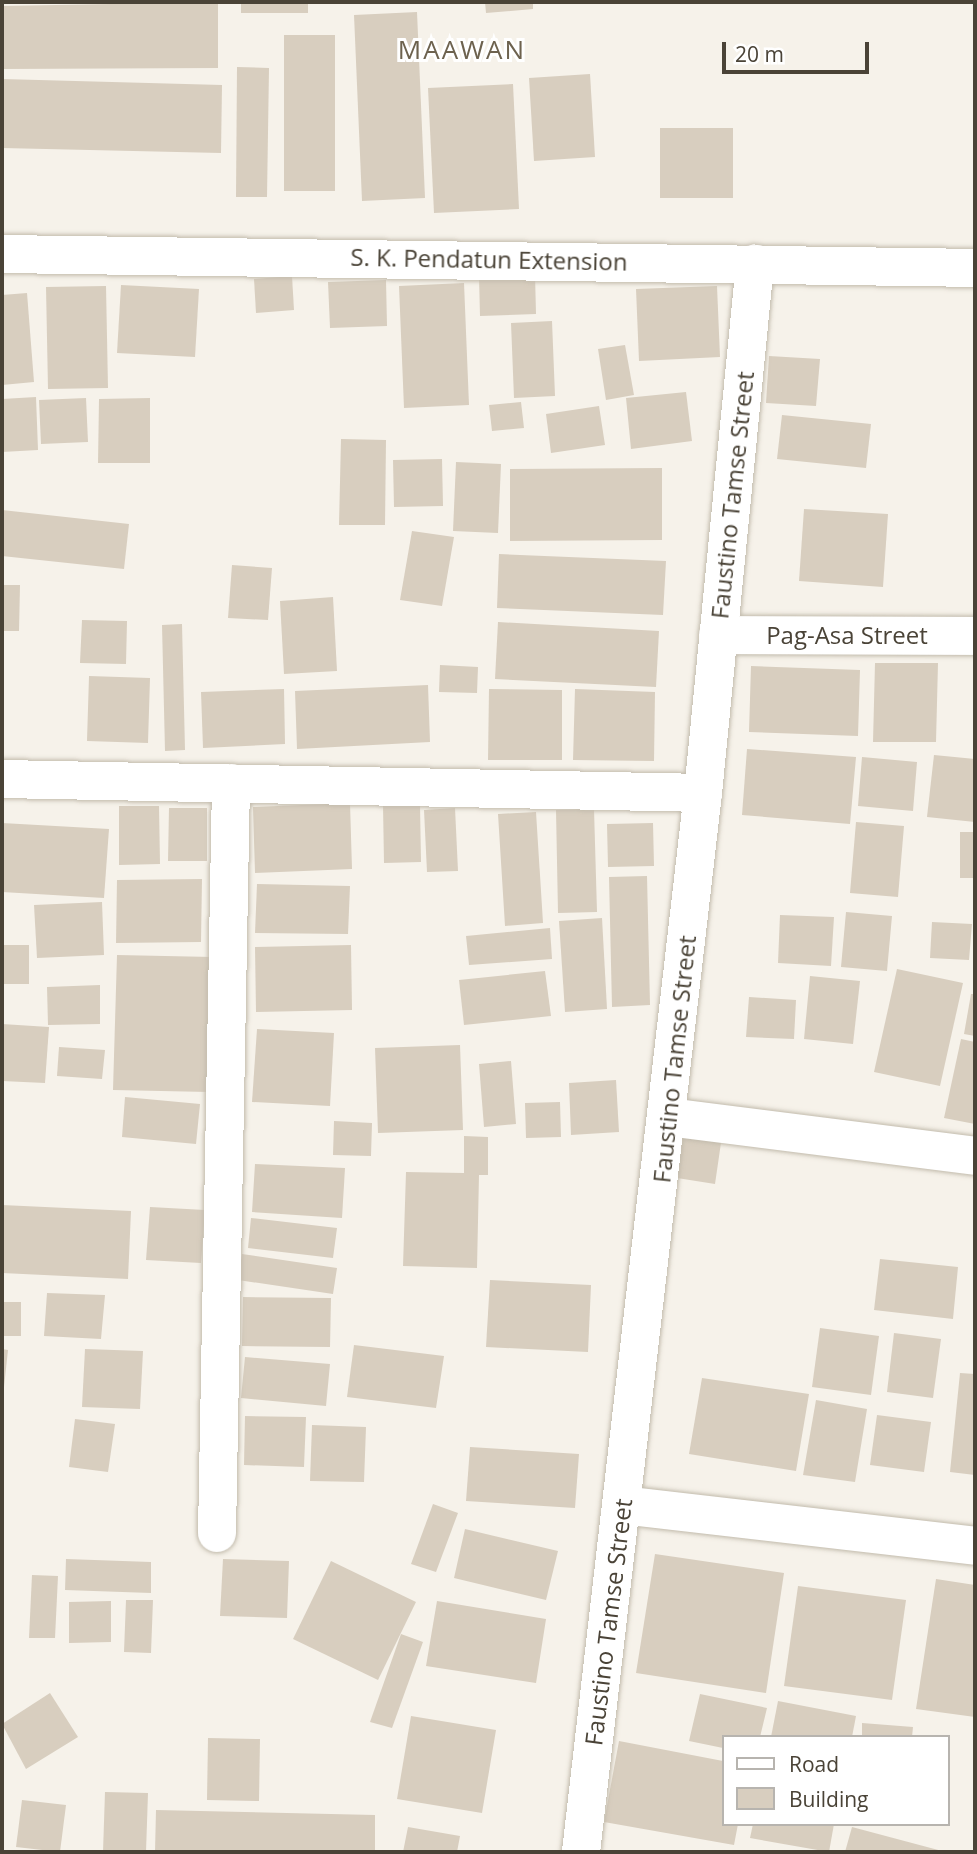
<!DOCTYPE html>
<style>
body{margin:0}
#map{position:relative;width:977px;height:1854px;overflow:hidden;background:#f6f2ea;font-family:"Open Sans",sans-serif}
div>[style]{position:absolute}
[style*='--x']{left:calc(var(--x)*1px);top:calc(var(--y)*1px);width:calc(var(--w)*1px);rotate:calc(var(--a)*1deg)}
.building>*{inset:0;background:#d8cebf}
.roads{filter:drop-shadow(0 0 2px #c2bbac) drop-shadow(0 0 2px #c2bbac)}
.minor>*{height:38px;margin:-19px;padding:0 19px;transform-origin:19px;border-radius:19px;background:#fff}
span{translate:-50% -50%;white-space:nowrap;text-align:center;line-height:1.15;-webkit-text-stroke:6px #fff;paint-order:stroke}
.street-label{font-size:24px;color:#4a4337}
.neighbourhood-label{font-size:26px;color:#6d624e;letter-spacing:2px}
.frame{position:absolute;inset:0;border:4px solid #4a4337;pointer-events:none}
.legend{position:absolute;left:722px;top:1735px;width:228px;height:91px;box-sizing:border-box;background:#fff;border:2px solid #b7b4af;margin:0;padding:9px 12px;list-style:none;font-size:21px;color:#4a4337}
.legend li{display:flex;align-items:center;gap:14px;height:35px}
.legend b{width:35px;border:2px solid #b7b4af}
.scale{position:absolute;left:722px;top:42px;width:147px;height:32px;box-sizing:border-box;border:4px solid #4a4337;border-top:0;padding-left:9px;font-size:21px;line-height:24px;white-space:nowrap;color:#4a4337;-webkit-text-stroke:5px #fff;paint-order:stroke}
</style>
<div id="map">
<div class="building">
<div style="clip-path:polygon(218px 2px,218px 68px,2px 69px,2px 6px)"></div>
<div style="clip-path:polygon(241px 2px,308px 2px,308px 13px,241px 13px)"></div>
<div style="clip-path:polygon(485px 2px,533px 2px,533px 9px,486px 13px)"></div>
<div style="clip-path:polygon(417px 12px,425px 198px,362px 201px,354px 15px)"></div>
<div style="clip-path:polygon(284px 35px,335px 35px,335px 191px,284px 191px)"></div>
<div style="clip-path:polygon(237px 67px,269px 68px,267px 197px,236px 197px)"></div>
<div style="clip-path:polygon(590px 74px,595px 157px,534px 161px,529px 78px)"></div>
<div style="clip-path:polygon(2px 79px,222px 85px,221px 153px,2px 148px)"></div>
<div style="clip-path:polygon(513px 84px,519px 209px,434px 213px,428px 88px)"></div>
<div style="clip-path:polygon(660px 128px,733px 128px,733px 198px,660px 198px)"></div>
<div style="clip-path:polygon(535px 274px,536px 314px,480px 316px,479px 276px)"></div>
<div style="clip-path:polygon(292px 276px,294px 310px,256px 313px,254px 279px)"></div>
<div style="clip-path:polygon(386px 280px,387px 326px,330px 328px,328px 282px)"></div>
<div style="clip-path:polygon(464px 283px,469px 405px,404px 408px,399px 286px)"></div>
<div style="clip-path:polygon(121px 285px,199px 289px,195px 357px,117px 353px)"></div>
<div style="clip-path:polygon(106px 286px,108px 388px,48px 389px,46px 287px)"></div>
<div style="clip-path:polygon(717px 286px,720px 357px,639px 361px,636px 289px)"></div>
<div style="clip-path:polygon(27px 293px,34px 382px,2px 385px,2px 295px)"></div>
<div style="clip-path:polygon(552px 321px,555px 396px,514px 398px,511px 323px)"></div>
<div style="clip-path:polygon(625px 345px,634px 395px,606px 400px,598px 349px)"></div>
<div style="clip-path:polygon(769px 356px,820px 359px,816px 406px,766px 403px)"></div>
<div style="clip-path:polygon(686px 392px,692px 441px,631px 449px,626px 398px)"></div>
<div style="clip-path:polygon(36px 397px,38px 450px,2px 452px,2px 399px)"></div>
<div style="clip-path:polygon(86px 398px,88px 442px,41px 444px,39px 400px)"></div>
<div style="clip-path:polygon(150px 398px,150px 463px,98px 463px,99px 399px)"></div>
<div style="clip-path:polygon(521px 402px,524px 428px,492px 431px,489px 405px)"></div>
<div style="clip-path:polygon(599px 406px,605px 445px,551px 453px,546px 414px)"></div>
<div style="clip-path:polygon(782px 415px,871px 424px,866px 468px,777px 459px)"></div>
<div style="clip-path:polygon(341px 439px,386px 440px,385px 525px,339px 525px)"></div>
<div style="clip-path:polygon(442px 459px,443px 506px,394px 507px,393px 460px)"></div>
<div style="clip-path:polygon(456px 462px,501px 464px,498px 533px,453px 531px)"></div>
<div style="clip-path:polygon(662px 468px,662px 540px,510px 541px,510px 469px)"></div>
<div style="clip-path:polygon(804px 509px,888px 514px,883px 587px,799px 581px)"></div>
<div style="clip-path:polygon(2px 510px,129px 524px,124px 569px,2px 556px)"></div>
<div style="clip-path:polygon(412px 531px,454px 537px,442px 606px,400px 600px)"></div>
<div style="clip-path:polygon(499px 554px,666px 561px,663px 615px,497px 608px)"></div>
<div style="clip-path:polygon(232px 565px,272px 568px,268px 620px,228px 618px)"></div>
<div style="clip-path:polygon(2px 585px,20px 585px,19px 631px,2px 631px)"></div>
<div style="clip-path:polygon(333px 597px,337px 671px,284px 674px,280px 601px)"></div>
<div style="clip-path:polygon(82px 620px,127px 621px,126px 664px,80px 663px)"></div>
<div style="clip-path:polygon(498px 622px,659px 631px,656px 687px,495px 679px)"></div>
<div style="clip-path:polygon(182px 624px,185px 750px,165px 751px,162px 625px)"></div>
<div style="clip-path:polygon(875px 663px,938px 663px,936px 742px,873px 742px)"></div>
<div style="clip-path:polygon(440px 665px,478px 667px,477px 693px,439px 692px)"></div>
<div style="clip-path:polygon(751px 666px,860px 670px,858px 736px,749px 732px)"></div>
<div style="clip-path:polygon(89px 676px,150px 678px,148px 743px,87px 741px)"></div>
<div style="clip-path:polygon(428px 685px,430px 742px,297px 749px,295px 691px)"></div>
<div style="clip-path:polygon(284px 689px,285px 744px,203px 748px,201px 692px)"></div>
<div style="clip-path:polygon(489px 689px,562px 690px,562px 760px,488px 760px)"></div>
<div style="clip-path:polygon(575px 689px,655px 692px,654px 761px,573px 760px)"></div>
<div style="clip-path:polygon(747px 749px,856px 757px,850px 824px,742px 815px)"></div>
<div style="clip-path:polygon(934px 755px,975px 759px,975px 822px,927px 817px)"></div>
<div style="clip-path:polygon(862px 757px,917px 762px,913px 811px,858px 806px)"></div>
<div style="clip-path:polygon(350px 803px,352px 869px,255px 873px,253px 807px)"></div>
<div style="clip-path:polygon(383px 805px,420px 805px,421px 862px,384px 863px)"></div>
<div style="clip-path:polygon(119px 806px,159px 806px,160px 864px,119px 865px)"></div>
<div style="clip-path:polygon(169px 808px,207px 808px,207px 861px,168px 861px)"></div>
<div style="clip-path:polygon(455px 808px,458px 871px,427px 872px,424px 810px)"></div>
<div style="clip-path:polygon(594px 809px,597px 912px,558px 913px,556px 810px)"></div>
<div style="clip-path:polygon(536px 812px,543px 923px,505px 926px,498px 814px)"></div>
<div style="clip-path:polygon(856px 822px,904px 826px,898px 897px,850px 893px)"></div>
<div style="clip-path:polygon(2px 823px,109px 829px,104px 898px,2px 892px)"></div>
<div style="clip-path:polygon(653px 823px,654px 866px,608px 867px,607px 824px)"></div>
<div style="clip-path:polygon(960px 832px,975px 832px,975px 878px,960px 878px)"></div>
<div style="clip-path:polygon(647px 876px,650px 1005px,612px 1007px,609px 877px)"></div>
<div style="clip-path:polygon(202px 879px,201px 942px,116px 943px,117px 880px)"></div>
<div style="clip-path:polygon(257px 884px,350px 886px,348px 934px,255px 933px)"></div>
<div style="clip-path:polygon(102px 902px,104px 955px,37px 958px,34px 905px)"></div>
<div style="clip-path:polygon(846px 912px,892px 916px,887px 971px,841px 967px)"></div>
<div style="clip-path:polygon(780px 915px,834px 917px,831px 966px,778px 963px)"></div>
<div style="clip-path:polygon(602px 918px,607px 1009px,565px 1012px,559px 921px)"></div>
<div style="clip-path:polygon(932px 922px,972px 924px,969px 960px,930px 958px)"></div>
<div style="clip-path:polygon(550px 928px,552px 959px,469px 965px,466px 936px)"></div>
<div style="clip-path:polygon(2px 945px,29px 945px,29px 984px,2px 984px)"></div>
<div style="clip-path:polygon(351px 945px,352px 1010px,256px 1012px,255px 947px)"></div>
<div style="clip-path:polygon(117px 955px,213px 957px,209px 1092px,113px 1090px)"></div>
<div style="clip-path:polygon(897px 969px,963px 983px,940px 1086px,874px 1072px)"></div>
<div style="clip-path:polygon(545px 971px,551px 1016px,464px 1025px,459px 980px)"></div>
<div style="clip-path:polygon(810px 976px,860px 981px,853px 1044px,804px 1039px)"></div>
<div style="clip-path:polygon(100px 985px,100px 1024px,48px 1025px,47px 987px)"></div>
<div style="clip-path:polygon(971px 994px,975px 994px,975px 1036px,964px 1034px)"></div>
<div style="clip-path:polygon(749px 997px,796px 1000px,794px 1039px,746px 1037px)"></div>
<div style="clip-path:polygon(2px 1024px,49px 1027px,45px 1083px,2px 1081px)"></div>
<div style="clip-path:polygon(257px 1029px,334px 1033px,330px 1106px,252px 1102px)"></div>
<div style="clip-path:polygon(961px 1039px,975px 1042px,975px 1124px,944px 1118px)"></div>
<div style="clip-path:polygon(460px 1045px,463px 1130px,378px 1133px,375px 1048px)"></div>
<div style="clip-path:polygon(59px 1047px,105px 1050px,102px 1079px,57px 1076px)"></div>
<div style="clip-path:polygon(511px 1061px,516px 1124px,484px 1127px,479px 1064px)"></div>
<div style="clip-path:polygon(616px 1080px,619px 1132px,571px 1135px,569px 1083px)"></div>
<div style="clip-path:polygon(125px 1097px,200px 1104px,196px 1144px,122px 1137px)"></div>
<div style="clip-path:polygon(560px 1102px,561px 1137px,526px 1138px,525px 1103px)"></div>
<div style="clip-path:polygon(334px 1121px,372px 1123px,371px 1156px,333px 1155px)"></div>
<div style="clip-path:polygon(685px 1123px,723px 1129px,715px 1184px,677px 1178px)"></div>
<div style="clip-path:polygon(464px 1136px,488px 1137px,488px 1175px,479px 1175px,477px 1268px,403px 1266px,406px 1172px,464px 1173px)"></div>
<div style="clip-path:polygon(255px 1164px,345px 1168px,342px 1218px,252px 1212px)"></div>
<div style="clip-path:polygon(2px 1205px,131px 1211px,128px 1279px,2px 1273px)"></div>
<div style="clip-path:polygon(150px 1207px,205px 1210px,201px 1263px,146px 1260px)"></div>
<div style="clip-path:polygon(251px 1218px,337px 1228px,333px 1258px,248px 1248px)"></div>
<div style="clip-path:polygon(242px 1254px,337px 1268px,333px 1294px,238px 1280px)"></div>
<div style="clip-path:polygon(880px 1259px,958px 1267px,953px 1319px,874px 1310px)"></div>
<div style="clip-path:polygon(490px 1280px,591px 1285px,588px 1352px,486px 1347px)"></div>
<div style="clip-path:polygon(47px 1293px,105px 1295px,101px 1339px,44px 1336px)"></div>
<div style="clip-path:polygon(243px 1297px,331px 1298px,330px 1347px,242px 1346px)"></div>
<div style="clip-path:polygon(2px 1302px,21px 1302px,21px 1336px,2px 1336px)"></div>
<div style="clip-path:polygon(820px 1328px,879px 1336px,871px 1395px,812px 1387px)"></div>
<div style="clip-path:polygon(894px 1333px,941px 1339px,933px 1398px,887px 1392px)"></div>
<div style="clip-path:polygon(354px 1345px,444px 1356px,436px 1408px,347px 1397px)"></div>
<div style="clip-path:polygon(2px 1349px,8px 1350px,4px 1387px,2px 1387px)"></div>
<div style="clip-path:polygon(85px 1349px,143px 1351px,140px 1409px,82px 1407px)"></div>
<div style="clip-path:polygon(245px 1357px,330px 1364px,326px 1406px,241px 1398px)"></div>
<div style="clip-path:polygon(960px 1373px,975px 1374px,975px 1475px,950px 1472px)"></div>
<div style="clip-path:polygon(702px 1378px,809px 1394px,796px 1471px,689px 1454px)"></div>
<div style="clip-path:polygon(816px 1400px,867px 1409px,855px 1482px,803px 1475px)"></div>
<div style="clip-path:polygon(877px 1415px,931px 1422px,924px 1472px,870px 1465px)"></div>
<div style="clip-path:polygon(245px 1416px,306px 1417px,304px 1467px,244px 1465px)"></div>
<div style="clip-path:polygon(75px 1419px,115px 1424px,108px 1472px,69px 1467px)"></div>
<div style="clip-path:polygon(312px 1425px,366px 1427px,364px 1482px,310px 1481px)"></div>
<div style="clip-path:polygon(470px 1447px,579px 1454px,575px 1508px,466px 1501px)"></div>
<div style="clip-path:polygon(433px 1504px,458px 1513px,436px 1572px,411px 1564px)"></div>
<div style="clip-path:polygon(465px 1529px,558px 1551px,546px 1600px,454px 1578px)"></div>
<div style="clip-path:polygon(655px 1554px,784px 1573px,766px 1693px,636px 1673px)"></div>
<div style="clip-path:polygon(66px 1559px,151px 1562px,151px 1593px,65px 1590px)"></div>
<div style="clip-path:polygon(223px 1559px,289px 1561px,287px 1618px,220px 1616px)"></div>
<div style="clip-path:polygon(331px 1561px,416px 1602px,378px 1680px,293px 1639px)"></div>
<div style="clip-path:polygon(32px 1575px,58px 1576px,55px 1638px,29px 1638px)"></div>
<div style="clip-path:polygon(936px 1579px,975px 1585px,975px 1717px,916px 1709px)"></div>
<div style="clip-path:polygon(798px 1586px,906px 1600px,892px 1700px,784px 1686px)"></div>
<div style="clip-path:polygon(126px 1600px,153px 1600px,151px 1653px,124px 1652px)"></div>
<div style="clip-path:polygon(111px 1601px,111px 1642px,69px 1643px,69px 1602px)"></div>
<div style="clip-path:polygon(437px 1601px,546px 1619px,536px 1683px,426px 1666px)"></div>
<div style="clip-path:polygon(401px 1634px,423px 1642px,392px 1728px,370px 1722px)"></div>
<div style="clip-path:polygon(50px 1693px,78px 1737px,26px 1769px,2px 1724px)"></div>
<div style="clip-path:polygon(700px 1694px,767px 1708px,760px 1737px,723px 1737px,723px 1748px,689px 1741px)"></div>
<div style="clip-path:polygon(778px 1701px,856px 1716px,852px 1737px,771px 1737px)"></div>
<div style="clip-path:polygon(411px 1716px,496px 1730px,482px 1813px,397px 1799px)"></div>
<div style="clip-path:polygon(862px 1723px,913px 1727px,912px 1737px,862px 1737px)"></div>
<div style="clip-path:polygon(208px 1738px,260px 1739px,259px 1801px,207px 1800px)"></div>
<div style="clip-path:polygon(619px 1741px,723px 1761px,723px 1824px,738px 1824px,734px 1845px,604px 1822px)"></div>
<div style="clip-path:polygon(105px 1792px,148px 1793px,146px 1852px,103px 1852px)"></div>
<div style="clip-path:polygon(22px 1800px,66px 1805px,60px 1852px,16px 1847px)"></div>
<div style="clip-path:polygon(156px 1810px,375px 1815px,375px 1852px,155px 1852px)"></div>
<div style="clip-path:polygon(753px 1824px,834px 1824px,829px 1852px,750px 1838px)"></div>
<div style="clip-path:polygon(408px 1827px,460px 1836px,457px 1852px,403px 1852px)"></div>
<div style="clip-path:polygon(852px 1827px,942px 1851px,941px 1852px,845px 1852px)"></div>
</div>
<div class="roads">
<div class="minor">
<div style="--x:2;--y:254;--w:973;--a:0.82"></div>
<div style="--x:718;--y:635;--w:257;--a:0.2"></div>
<div style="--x:2;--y:779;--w:701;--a:1.14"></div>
<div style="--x:668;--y:1117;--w:309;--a:7.2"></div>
<div style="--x:622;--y:1505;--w:355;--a:6.6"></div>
<div style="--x:217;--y:1533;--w:750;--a:-88.93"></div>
<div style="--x:581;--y:1852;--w:1066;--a:-83.43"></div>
<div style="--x:703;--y:793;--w:532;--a:-84.39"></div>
</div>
</div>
<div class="street-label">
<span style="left:489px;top:259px;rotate:1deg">S. K. Pendatun Extension</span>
<span style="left:732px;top:495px;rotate:-84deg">Faustino Tamse Street</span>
<span style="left:847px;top:635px">Pag-Asa Street</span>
<span style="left:674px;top:1059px;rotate:-84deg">Faustino Tamse Street</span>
<span style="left:608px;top:1622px;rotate:-83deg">Faustino Tamse Street</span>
</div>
<div class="neighbourhood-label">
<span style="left:462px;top:50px">MAAWAN</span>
</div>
<div class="frame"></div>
<ul class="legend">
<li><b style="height:9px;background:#fff"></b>Road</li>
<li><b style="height:19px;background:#d8cebf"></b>Building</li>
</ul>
<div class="scale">20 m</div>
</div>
